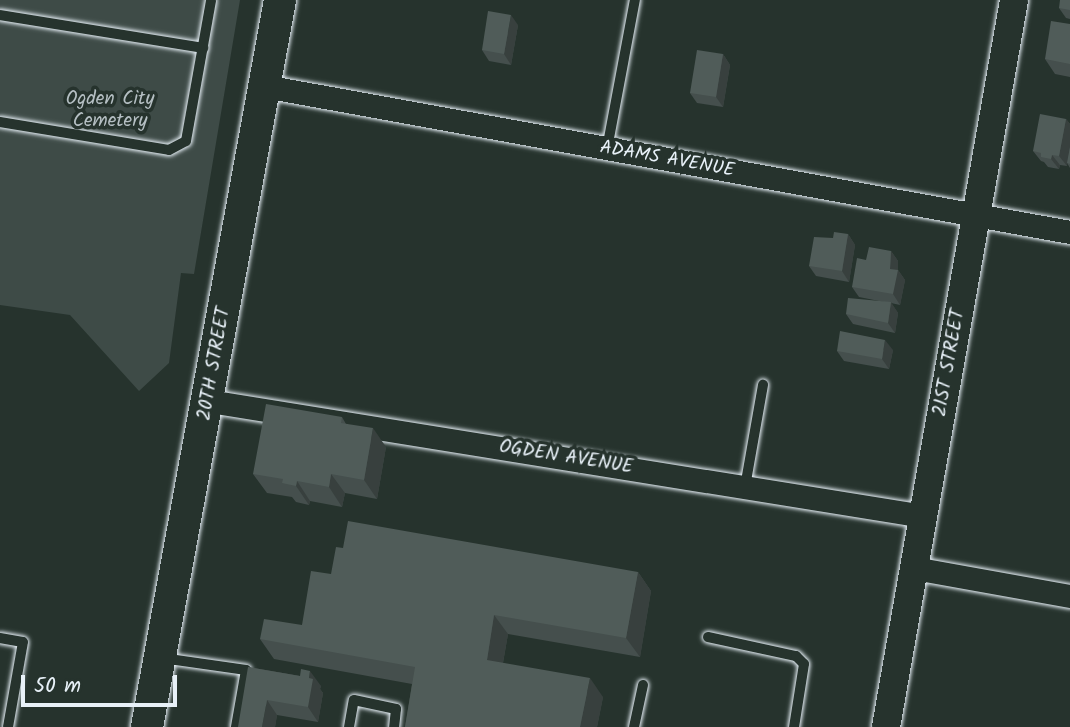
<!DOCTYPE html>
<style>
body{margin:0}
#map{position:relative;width:1070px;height:727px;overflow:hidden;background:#26332d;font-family:Kalam,sans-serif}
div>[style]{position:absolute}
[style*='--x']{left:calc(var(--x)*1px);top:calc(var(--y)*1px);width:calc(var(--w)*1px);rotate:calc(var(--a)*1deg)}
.green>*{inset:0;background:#3e4b47}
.roads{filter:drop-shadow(0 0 2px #e8f1f8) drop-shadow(0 0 2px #e8f1f8)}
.service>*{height:10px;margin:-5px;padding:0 5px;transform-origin:5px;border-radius:5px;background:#26332d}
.minor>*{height:23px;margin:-11.5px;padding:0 11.5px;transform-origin:11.5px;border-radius:11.5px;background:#26332d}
.tertiary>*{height:28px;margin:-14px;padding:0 14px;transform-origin:14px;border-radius:14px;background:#26332d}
.secondary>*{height:32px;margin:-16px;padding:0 16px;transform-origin:16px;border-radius:16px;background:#26332d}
.wall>*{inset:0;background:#454f4d}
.shaded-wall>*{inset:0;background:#38403e}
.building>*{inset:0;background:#505c59}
span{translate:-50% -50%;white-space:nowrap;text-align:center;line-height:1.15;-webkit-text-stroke:7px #26332d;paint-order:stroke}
.park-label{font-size:19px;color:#b5bfc3}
.street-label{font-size:19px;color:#e8f1f8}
.scale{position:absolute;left:21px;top:675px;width:156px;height:32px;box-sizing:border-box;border:4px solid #e8f1f8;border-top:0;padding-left:9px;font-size:21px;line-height:24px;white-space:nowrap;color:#e8f1f8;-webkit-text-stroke:5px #26332d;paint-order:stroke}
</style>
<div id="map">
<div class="green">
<div style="clip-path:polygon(0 0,240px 0,194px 274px,181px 273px,169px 363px,139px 391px,70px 315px,0 305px)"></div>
</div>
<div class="roads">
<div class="service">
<div style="--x:0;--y:15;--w:206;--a:9.2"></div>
<div style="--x:0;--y:122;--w:171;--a:9.4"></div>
<div style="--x:169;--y:150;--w:19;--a:-28"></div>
<div style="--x:186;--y:141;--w:143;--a:-79.9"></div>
<div style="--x:607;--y:149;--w:152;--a:-79.4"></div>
<div style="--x:745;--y:487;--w:104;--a:-80"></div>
<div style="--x:708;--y:637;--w:90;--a:12.2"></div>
<div style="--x:796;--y:656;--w:11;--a:45"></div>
<div style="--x:804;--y:664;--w:64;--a:99"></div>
<div style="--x:0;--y:638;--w:23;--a:10"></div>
<div style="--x:23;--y:642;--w:86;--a:100"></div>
<div style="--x:162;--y:658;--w:85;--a:8.1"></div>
<div style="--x:246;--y:670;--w:58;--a:100"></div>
<div style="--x:349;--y:727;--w:27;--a:-80"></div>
<div style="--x:354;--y:700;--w:43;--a:12.1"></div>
<div style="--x:396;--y:709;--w:18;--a:96"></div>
<div style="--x:634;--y:727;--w:43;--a:-77.9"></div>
</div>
<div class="minor">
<div style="--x:264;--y:86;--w:819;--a:10.27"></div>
<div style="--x:209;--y:401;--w:723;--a:9.15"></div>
<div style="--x:914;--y:568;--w:158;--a:10.2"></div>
</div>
<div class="tertiary">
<div style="--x:886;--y:727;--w:738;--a:-80.01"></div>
</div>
<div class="secondary">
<div style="--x:147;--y:727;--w:739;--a:-79.63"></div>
</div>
</div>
<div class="wall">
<div style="clip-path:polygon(1070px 0,1070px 19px,1066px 18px,1059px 8px)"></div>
<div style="clip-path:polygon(1070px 24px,1070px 77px,1055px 74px,1045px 59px)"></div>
<div style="clip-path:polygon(518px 25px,511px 65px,489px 61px,482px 50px)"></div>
<div style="clip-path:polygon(723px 54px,730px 65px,723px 107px,697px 103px,690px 93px)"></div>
<div style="clip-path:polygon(1066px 119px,1070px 124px,1070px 168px,1067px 163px,1067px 166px,1060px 165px,1059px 169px,1048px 167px,1044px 162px,1041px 161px,1033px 151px)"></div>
<div style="clip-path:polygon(848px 234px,855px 245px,849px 282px,816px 276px,809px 266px,833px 238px)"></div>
<div style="clip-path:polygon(891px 251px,898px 261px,898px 270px,905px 280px,900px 305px,891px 303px,898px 313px,895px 333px,853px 324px,846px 314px,884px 302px,859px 297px,852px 287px,866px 260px)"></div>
<div style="clip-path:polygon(893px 350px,889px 369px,844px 361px,837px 351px)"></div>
<div style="clip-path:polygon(342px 417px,346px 424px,386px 447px,377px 499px,345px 493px,342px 507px,310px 501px,309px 505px,296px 502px,292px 497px,267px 493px,253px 474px)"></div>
<div style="clip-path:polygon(638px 572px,651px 591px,640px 657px,508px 634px,503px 663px,603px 697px,597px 727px,405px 727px,412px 684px,274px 659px,260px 639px,302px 625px,331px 574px)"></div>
<div style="clip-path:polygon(248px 667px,300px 676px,321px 686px,320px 689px,323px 693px,318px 722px,277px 715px,275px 727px)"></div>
</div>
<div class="shaded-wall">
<div style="clip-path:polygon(511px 15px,518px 25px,511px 65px,504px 54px)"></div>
<div style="clip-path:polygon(723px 54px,730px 65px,723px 107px,716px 97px)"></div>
<div style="clip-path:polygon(1066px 119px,1070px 124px,1070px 148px,1067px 166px,1059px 156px)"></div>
<div style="clip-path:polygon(1052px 155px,1060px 165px,1059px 169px,1051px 159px)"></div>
<div style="clip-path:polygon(848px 234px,855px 245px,849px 282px,842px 271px)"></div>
<div style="clip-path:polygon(891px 251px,898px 261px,898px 270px,905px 280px,900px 305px,893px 294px,890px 269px)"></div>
<div style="clip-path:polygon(891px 302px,898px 313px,895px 333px,888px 323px)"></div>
<div style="clip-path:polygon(885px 340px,893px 350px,889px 369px,882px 359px)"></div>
<div style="clip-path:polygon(373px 428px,386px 447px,377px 499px,364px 480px)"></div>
<div style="clip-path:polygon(331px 474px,345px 493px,342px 507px,329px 487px)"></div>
<div style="clip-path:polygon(297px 481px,310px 501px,309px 505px,296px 486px)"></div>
<div style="clip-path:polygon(638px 572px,651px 591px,640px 657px,626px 638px)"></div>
<div style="clip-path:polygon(494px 615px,508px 634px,500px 679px,487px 660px)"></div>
<div style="clip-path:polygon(310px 671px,321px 686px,320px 689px,323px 693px,318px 722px,308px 707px,309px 678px)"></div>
<div style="clip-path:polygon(590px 678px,603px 697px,597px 727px,580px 727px)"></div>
<div style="clip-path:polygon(267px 700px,277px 715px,275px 727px,262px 727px)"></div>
</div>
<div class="building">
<div style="clip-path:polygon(1060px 0,1070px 0,1070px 10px,1059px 8px)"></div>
<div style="clip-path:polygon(488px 11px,511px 15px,504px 54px,482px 50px)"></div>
<div style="clip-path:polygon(1051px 21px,1070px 24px,1070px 64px,1045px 59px)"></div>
<div style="clip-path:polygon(697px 50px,723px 54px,716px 97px,690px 93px)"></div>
<div style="clip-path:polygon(1040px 114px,1066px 119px,1059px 156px,1052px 155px,1051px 159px,1041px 157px,1041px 153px,1033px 151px)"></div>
<div style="clip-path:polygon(1070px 147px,1070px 164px,1067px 163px)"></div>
<div style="clip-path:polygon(834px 232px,848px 234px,842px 271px,809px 266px,814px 237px,833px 238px)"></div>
<div style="clip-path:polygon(869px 247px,891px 251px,890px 269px,898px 270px,893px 294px,852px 287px,857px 258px,866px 260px)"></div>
<div style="clip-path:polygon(848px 298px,891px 302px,888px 323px,846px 314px)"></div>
<div style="clip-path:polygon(840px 331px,885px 340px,882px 359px,837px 351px)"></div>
<div style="clip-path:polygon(266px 404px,342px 417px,341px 423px,373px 428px,364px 480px,331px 474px,329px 487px,297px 481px,296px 486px,282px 483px,283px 479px,253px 474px)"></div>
<div style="clip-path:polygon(348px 521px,638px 572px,626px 638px,494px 615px,487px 660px,590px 678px,580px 727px,405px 727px,415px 667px,260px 639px,264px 619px,302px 625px,311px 571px,331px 574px,336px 547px,343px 548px)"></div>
<div style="clip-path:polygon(248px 667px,300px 676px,301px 669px,310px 671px,309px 678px,313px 679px,308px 707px,267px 700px,262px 727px,238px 727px)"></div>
</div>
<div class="park-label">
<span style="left:110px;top:111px">Ogden City<br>Cemetery</span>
</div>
<div class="street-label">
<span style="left:667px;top:160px;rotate:10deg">ADAMS AVENUE</span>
<span style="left:950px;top:363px;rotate:-80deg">21ST STREET</span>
<span style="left:215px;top:364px;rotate:-80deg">20TH STREET</span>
<span style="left:566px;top:458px;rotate:9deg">OGDEN AVENUE</span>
</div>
<div class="scale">50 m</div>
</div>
